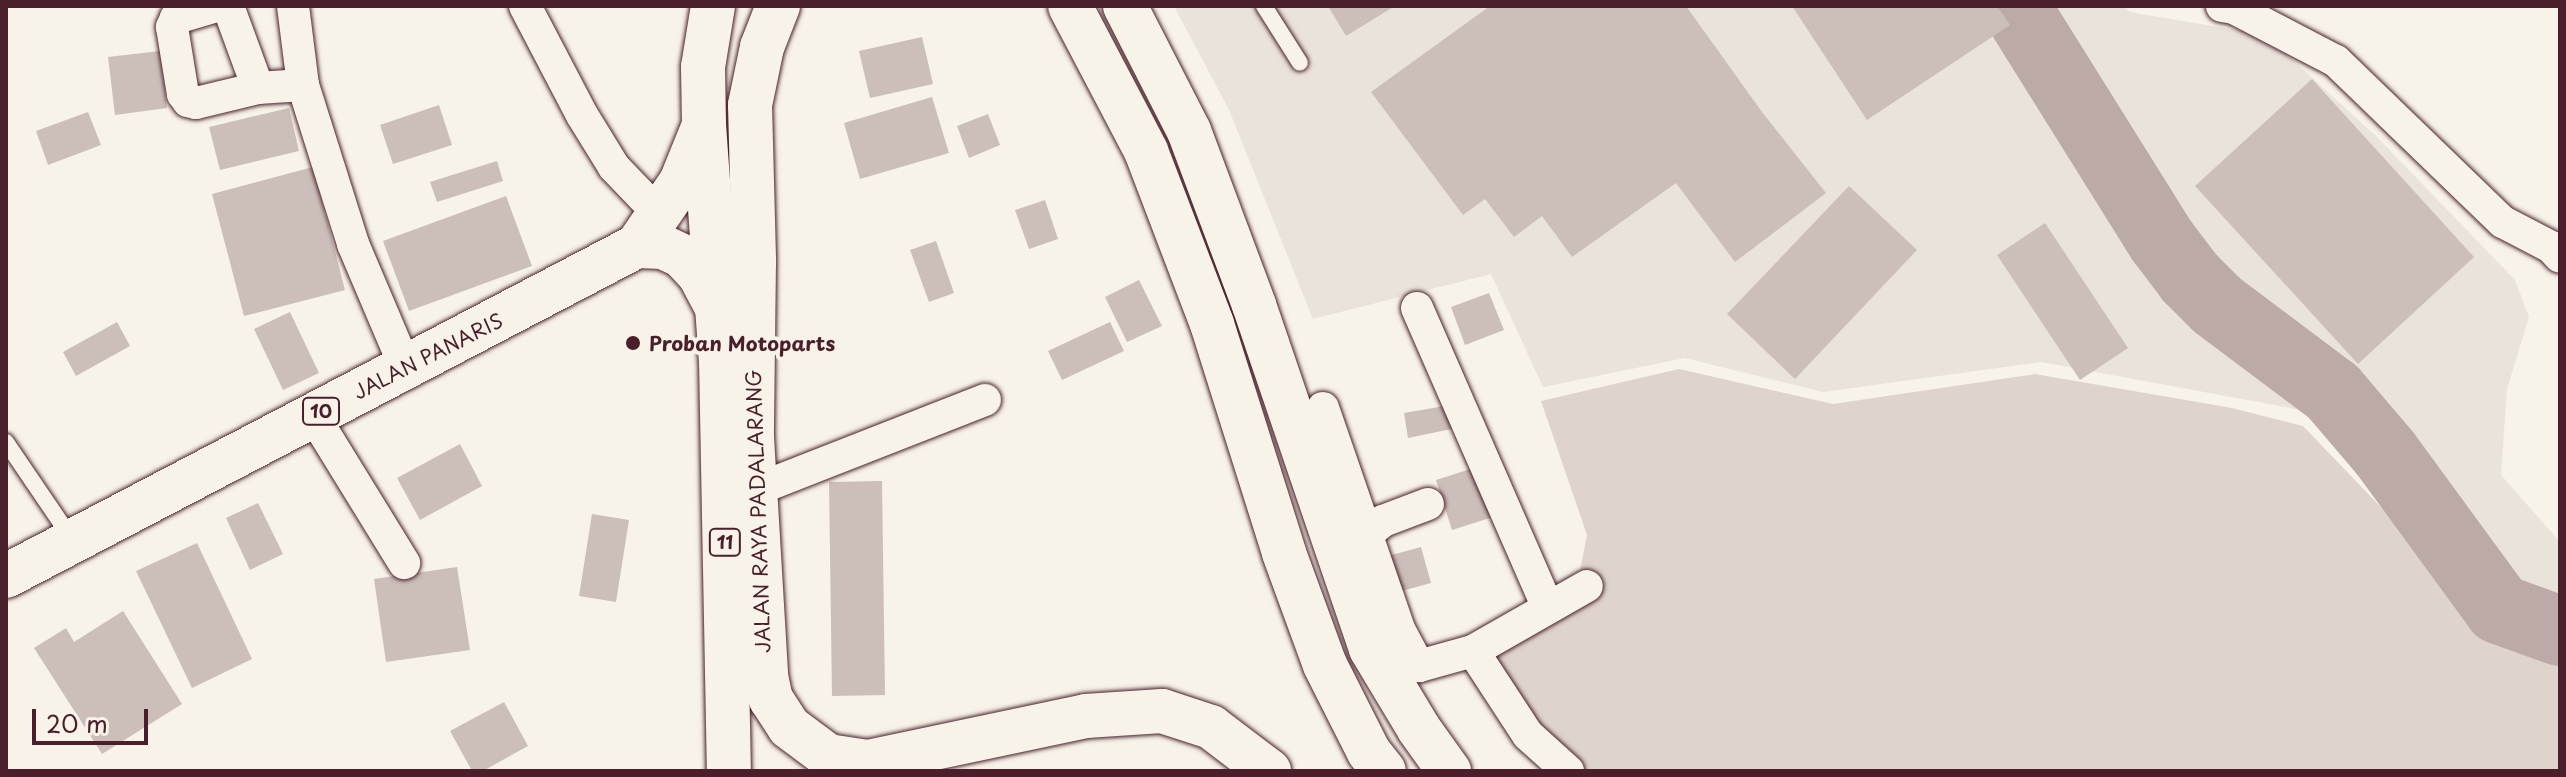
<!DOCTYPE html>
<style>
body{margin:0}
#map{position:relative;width:2566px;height:777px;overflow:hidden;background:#f7f3e8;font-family:"Playpen Sans",sans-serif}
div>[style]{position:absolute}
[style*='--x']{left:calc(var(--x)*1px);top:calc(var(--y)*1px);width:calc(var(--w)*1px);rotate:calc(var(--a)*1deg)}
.built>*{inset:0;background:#eae3da}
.green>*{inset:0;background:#ded4cc}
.river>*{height:70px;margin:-35px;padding:0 35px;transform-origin:35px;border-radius:35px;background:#bcaaa7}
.building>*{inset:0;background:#ccbfb9}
.roads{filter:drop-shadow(0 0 2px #4a1f2b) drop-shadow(0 0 2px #4a1f2b)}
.lane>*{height:16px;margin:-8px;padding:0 8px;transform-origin:8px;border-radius:8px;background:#f7f3e8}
.street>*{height:32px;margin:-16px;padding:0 16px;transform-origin:16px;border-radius:16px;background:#f7f3e8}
.secondary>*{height:44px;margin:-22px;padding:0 22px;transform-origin:22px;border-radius:22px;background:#f7f3e8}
.highway>*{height:44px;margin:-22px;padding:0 22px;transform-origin:22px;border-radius:22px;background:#f7f3e8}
.dots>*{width:22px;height:22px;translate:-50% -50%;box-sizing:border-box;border:4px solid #f7f3e8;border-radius:50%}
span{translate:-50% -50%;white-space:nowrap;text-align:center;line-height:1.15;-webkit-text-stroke:8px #f7f3e8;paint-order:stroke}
.shield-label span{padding:2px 6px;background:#f7f3e8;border:2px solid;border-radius:6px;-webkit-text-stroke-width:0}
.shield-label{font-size:18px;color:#4a1f2b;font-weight:700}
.poi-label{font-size:20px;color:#4a1f2b;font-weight:700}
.left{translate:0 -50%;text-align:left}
.street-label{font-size:20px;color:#4a1f2b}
.frame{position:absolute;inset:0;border:8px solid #4a1f2b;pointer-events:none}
.scale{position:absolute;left:32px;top:709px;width:116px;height:36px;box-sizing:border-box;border:4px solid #4a1f2b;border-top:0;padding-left:10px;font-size:24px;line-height:28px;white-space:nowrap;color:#4a1f2b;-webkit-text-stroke:6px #f7f3e8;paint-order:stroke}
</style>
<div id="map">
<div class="built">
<div style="clip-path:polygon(1174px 6px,2124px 6px,2130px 12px,2265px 35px,2376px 136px,2515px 280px,2529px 317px,2507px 389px,2501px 475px,2560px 542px,2560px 614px,2439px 543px,2390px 498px,2312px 412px,2041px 362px,1823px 392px,1685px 358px,1543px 387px,1491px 274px,1313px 319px,1229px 110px)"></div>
</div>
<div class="green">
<div style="clip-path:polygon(1679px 369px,1833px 404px,2035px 374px,2232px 408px,2303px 426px,2421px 549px,2452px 571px,2503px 629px,2560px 650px,2560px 771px,1551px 771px,1474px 685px,1465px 655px,1580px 571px,1587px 535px,1541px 401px)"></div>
</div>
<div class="river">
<div style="--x:2015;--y:6;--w:277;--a:58"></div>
<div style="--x:2162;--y:241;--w:46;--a:52.9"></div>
<div style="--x:2190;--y:278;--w:38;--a:45"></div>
<div style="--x:2217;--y:305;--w:145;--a:36.9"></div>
<div style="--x:2333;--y:392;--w:80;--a:49.6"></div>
<div style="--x:2385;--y:453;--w:193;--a:53.8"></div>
<div style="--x:2499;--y:609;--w:65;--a:19.8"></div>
</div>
<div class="building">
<div style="clip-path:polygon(1328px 6px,1395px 6px,1346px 36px)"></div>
<div style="clip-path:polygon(1490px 6px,1686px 6px,1762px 112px,1826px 193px,1735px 262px,1676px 183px,1572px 257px,1542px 216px,1514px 237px,1485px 199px,1463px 215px,1371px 92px)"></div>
<div style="clip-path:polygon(1792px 6px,1997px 6px,2010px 25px,1867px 120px)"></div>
<div style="clip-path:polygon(922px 37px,933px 84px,870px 98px,859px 51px)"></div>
<div style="clip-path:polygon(160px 51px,167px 108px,115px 115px,108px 57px)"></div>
<div style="clip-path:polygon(2312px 79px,2474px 257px,2358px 364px,2195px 186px)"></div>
<div style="clip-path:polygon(932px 97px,949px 153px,860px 179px,844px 123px)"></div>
<div style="clip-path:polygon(439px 105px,452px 145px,393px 164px,380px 125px)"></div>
<div style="clip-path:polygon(289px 108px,299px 151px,220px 170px,209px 127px)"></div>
<div style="clip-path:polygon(88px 112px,101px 145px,48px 165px,36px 131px)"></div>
<div style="clip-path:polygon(988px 114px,1000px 145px,969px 158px,957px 126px)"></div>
<div style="clip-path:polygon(497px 161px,503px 181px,437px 202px,430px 182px)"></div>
<div style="clip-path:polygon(313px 167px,345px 290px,244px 316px,212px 194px)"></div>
<div style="clip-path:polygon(1849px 186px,1917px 250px,1795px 379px,1727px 314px)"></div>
<div style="clip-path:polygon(506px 196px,532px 266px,409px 311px,383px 241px)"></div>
<div style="clip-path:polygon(1045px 200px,1058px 239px,1029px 249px,1015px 210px)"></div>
<div style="clip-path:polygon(2045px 223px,2128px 348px,2080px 380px,1997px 255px)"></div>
<div style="clip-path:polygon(936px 241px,954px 293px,929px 302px,910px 250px)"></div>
<div style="clip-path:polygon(1139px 280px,1162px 326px,1127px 342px,1105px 297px)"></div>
<div style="clip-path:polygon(1489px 293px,1504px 330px,1465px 345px,1451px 307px)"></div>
<div style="clip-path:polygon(290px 312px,319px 373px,283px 390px,254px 329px)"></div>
<div style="clip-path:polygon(117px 322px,130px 346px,76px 376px,63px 352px)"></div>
<div style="clip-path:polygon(1110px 322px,1124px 351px,1062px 380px,1048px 351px)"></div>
<div style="clip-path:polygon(1456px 404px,1461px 427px,1408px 438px,1404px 413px)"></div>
<div style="clip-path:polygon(460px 444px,482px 486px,420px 520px,397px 478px)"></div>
<div style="clip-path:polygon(1480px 466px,1496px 516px,1452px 530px,1436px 480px)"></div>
<div style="clip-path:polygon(882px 481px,885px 695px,832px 696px,829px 482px)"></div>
<div style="clip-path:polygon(258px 503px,283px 554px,250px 570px,226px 518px)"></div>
<div style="clip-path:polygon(592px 514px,629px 520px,616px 602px,579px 596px)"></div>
<div style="clip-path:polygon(197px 543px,252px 659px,192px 688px,136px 571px)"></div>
<div style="clip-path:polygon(1421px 547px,1431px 583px,1398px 592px,1388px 556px)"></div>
<div style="clip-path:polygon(457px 567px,470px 650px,386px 662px,374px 579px)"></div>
<div style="clip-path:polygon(123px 611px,182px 704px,102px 754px,34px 648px,66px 628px,74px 642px)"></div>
<div style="clip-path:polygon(504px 702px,528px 746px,483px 771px,472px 771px,450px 731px)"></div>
</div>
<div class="roads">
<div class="lane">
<div style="--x:1264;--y:6;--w:67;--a:57.7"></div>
<div style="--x:6;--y:442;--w:117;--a:55.8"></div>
</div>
<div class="street">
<div style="--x:217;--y:6;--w:43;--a:163.7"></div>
<div style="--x:176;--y:18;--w:10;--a:114"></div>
<div style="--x:172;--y:27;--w:68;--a:80.7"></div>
<div style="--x:183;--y:94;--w:9;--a:54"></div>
<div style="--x:188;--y:101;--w:8;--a:14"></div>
<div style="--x:196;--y:103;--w:64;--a:-13.6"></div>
<div style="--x:258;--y:88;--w:45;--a:-3.8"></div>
<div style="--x:228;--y:6;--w:87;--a:69.9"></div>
<div style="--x:293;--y:6;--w:80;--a:82.8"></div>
<div style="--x:303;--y:85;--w:167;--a:72.5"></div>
<div style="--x:353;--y:244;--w:136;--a:67"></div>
<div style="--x:525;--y:6;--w:123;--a:62.4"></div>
<div style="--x:582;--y:115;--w:61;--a:58.4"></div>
<div style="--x:614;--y:167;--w:65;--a:46.2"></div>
<div style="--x:2222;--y:6;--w:12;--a:9"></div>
<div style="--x:2234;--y:8;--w:115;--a:27.5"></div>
<div style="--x:2336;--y:61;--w:232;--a:44"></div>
<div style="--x:2503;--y:222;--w:54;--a:27.5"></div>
<div style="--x:2551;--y:247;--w:13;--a:48"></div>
<div style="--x:1417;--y:308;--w:325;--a:66.4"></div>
<div style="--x:1323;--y:408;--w:236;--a:71"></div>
<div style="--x:1400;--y:631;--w:40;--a:62"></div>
<div style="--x:1419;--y:666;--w:56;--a:-15.5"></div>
<div style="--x:1473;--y:651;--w:131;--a:-29.7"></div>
<div style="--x:313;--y:415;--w:174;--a:58.4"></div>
<div style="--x:755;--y:490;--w:247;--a:-21.4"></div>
<div style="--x:1367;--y:534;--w:21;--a:-39"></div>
<div style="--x:1383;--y:521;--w:48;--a:-20.7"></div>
<div style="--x:1473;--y:651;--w:100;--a:56.8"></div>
<div style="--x:1528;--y:735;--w:54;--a:42"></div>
</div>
<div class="secondary">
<div style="--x:789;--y:727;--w:49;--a:36.6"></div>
<div style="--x:828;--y:756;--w:40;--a:8.5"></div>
<div style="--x:868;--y:762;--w:223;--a:-11.9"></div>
<div style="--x:1086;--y:716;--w:76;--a:-3.8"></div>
<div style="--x:1162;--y:711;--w:52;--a:18.1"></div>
<div style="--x:1211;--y:727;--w:73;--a:37.2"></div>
</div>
<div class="highway">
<div style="--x:713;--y:6;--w:62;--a:99.3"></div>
<div style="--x:703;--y:67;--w:58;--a:89"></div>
<div style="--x:704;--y:125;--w:236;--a:85.9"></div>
<div style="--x:721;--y:360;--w:411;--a:88.9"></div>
<div style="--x:778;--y:6;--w:44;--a:111.3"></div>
<div style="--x:762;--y:47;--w:59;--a:101.7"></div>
<div style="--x:750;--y:105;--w:157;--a:88.5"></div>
<div style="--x:754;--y:262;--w:175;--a:90.7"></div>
<div style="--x:752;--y:437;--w:239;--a:86.6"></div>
<div style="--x:766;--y:676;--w:24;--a:78"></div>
<div style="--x:771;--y:699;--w:33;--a:57"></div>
<div style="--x:1070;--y:6;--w:164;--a:62.3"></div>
<div style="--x:1146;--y:151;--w:185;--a:69.1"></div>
<div style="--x:1212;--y:324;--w:240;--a:72.5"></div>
<div style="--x:1284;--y:553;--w:119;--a:69.9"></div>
<div style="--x:1325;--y:665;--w:97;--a:63.2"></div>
<div style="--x:1369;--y:752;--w:24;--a:52"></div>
<div style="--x:1125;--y:6;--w:140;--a:62.9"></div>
<div style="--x:1189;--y:131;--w:186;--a:69.5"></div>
<div style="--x:1254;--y:305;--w:363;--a:71.2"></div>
<div style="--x:1371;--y:649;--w:93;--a:59"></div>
<div style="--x:1419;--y:729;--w:52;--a:54.5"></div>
<div style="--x:637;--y:246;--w:26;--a:2"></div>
<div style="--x:663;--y:247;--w:21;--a:25"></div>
<div style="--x:682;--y:256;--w:25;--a:47"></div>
<div style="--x:699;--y:274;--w:36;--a:62"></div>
<div style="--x:6;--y:576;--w:712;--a:-27.61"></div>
<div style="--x:637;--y:246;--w:78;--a:-55.5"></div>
<div style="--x:681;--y:182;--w:61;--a:-68"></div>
</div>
</div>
<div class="dots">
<div style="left:633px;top:343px;background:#4a1f2b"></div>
</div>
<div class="shield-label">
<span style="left:321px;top:411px">10</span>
<span style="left:725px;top:542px">11</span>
</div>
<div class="poi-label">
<span class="left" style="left:649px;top:343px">Proban Motoparts</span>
</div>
<div class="street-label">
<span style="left:428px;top:356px;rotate:-27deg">JALAN PANARIS</span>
<span style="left:758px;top:511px;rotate:-92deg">JALAN RAYA PADALARANG</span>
</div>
<div class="frame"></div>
<div class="scale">20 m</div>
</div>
